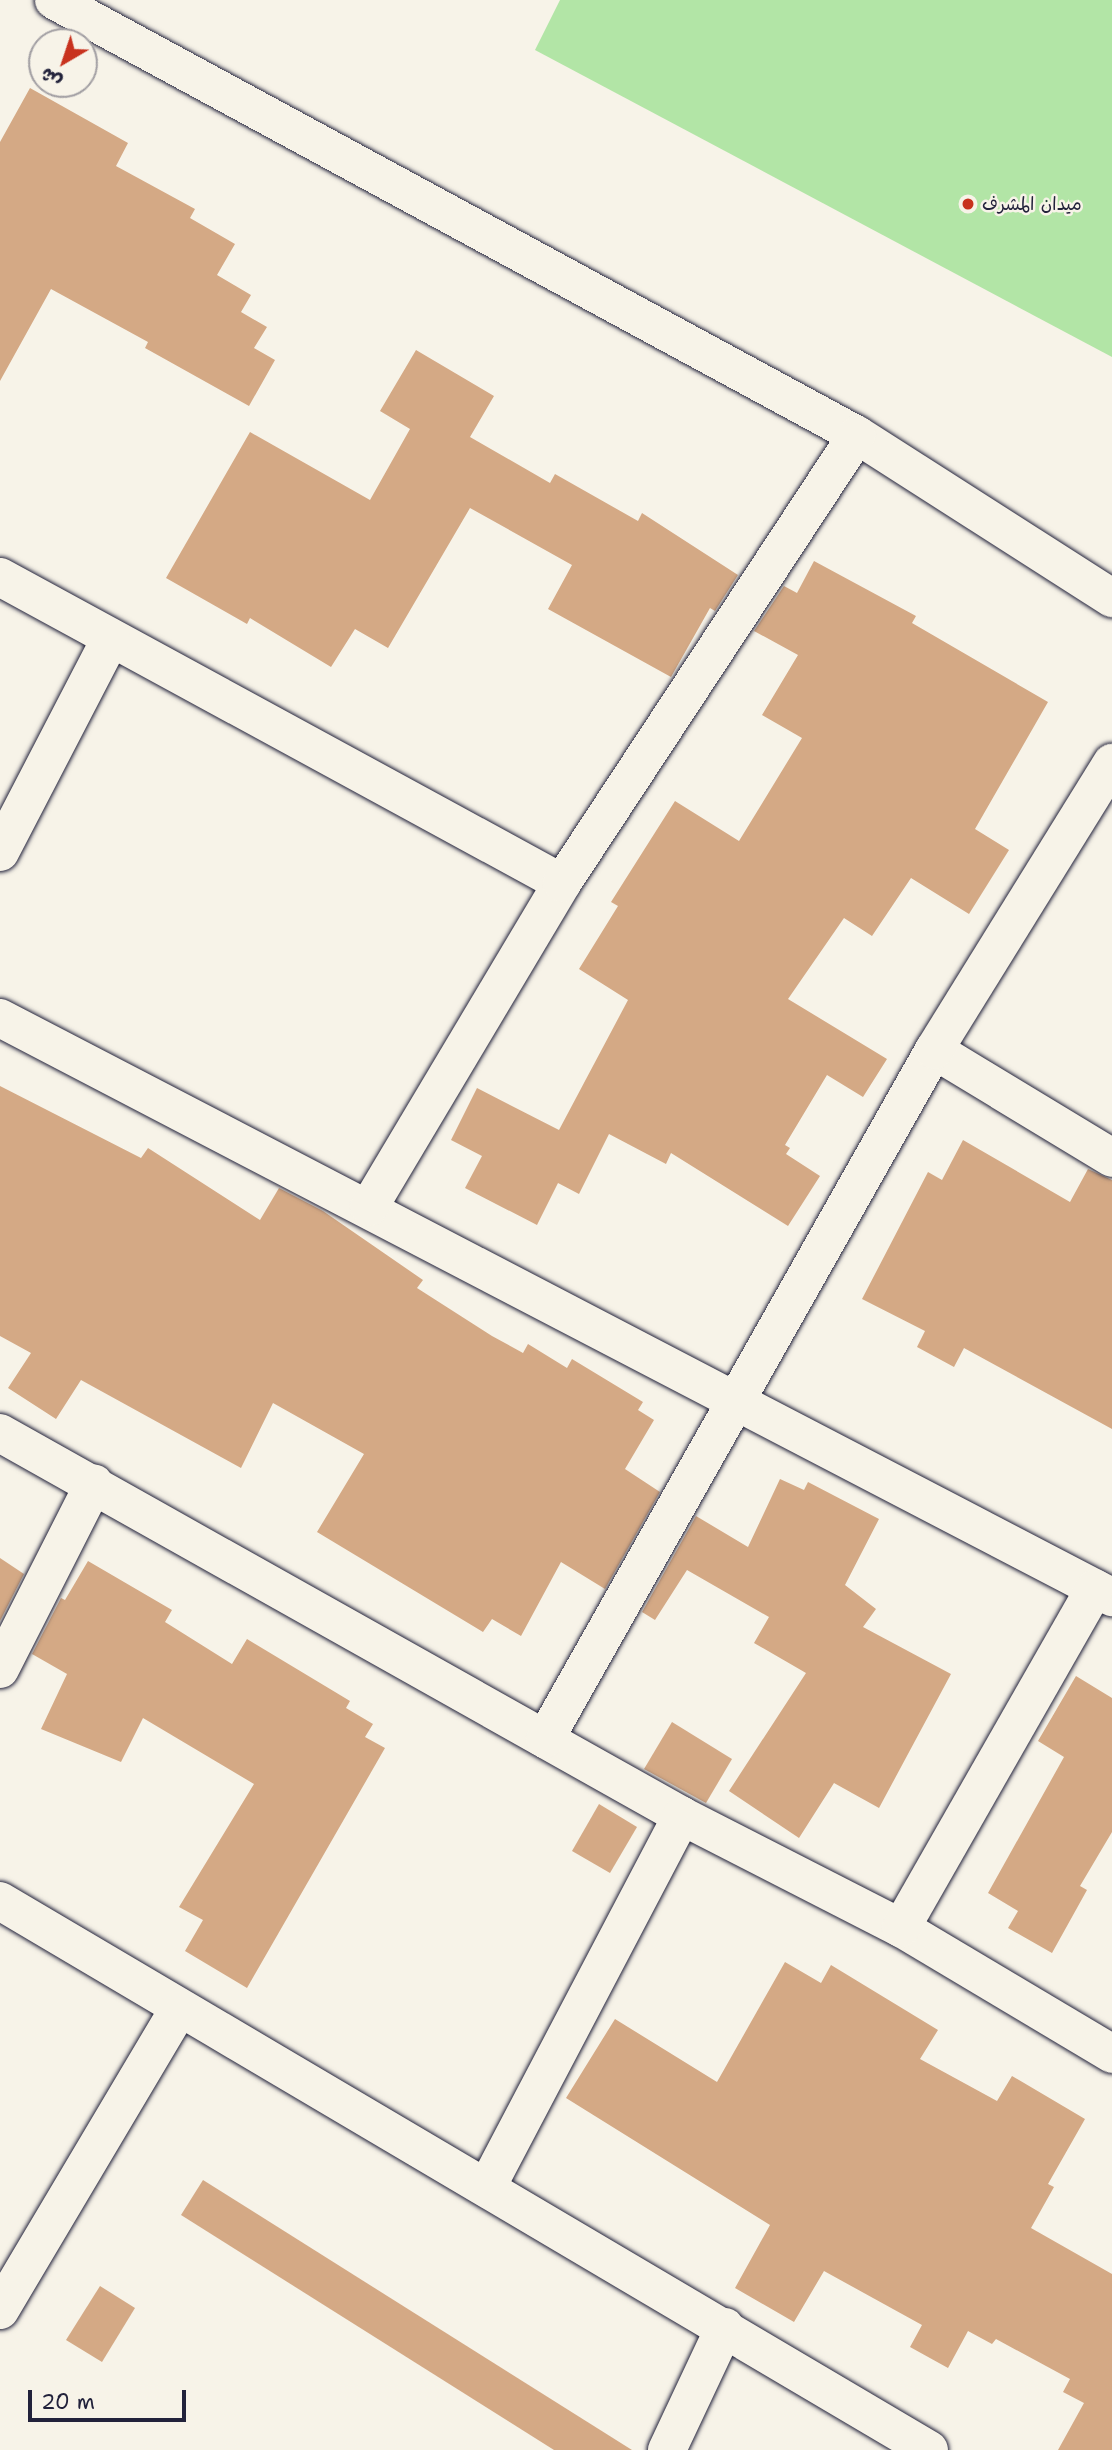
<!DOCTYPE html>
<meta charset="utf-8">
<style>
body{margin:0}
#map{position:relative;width:1112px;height:2450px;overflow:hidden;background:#f7f3e8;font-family:"Shantell Sans","Playpen Sans Arabic",sans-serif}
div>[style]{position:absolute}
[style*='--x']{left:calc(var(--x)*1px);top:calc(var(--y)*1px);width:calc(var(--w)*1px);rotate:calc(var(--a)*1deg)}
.green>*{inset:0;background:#b2e5a6}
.building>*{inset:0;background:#d4a985}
.roads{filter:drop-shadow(0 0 2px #22223b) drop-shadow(0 0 2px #22223b)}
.minor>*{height:38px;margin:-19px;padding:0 19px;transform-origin:19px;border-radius:19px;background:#f7f3e8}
.dots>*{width:19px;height:19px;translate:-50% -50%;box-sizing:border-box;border:4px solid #f7f3e8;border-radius:50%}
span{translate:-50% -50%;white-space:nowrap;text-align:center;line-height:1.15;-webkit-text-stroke:5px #f7f3e8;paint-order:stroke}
.poi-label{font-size:18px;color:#22223b}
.left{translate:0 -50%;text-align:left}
.north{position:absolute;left:28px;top:28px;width:70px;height:70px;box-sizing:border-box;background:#f7f3e8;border:2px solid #a29fa3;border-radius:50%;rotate:219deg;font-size:19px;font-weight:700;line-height:28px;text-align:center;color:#22223b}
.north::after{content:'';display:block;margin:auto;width:24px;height:32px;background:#c8321e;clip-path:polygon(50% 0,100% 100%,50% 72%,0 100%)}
.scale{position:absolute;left:28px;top:2390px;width:158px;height:32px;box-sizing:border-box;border:4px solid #22223b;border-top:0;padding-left:9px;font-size:21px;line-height:24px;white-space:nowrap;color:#22223b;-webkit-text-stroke:5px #f7f3e8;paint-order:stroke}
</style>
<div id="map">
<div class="green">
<div style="clip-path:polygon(560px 0,1112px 0,1112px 357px,535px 50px)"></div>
</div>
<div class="building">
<div style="clip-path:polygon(30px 88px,128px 143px,116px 166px,195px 209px,190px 218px,235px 244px,217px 275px,251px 295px,241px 312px,267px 327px,254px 348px,275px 360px,249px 406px,145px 348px,148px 342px,51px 289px,0 381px,0 142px)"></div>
<div style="clip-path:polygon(416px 350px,494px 396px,470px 437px,550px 483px,555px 474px,638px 521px,642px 513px,738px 575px,715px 611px,710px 608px,671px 677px,548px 609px,572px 565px,470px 508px,388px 648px,355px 629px,331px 667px,250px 618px,247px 624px,166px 578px,250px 432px,370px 500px,410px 429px,380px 411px)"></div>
<div style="clip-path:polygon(814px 561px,916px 616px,912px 623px,1048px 702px,975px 829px,1009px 850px,969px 914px,911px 878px,872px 936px,844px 918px,788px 999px,887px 1059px,863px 1097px,827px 1075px,785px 1145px,790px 1148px,786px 1154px,820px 1176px,788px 1226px,671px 1153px,666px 1164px,609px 1134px,579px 1194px,558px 1183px,537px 1225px,465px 1188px,482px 1156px,451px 1140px,477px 1088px,559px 1130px,628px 1000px,579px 969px,618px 906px,611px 902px,675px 801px,739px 841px,802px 738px,762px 715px,798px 655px,754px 631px,784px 586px,797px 593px)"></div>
<div style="clip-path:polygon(0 1086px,141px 1158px,148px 1148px,260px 1220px,279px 1188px,323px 1211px,423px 1280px,417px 1288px,492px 1336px,523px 1353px,528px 1344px,567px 1368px,572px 1359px,643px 1402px,638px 1410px,654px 1420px,625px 1469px,660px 1492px,605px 1589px,561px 1562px,521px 1636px,492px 1619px,483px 1632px,317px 1532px,364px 1454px,273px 1403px,241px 1468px,81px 1380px,56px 1419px,8px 1388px,31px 1353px,0 1336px)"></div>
<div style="clip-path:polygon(963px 1140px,1070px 1202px,1088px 1169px,1112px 1180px,1112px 1429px,964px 1348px,954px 1367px,917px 1347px,925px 1331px,862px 1299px,928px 1172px,942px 1180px)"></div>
<div style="clip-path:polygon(780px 1479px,804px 1490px,808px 1482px,879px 1519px,845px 1585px,876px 1609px,863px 1627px,951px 1674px,879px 1808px,834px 1783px,799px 1838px,729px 1791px,806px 1673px,754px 1643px,769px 1617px,687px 1570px,655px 1620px,642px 1612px,696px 1516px,748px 1547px)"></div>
<div style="clip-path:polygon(0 1558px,24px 1574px,0 1621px)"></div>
<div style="clip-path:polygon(88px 1561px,172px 1610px,165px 1622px,232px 1664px,247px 1639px,350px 1701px,346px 1708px,373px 1724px,365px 1737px,385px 1748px,247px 1988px,185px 1951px,203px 1920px,179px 1907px,254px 1784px,143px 1718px,121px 1762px,41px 1729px,67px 1674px,32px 1654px,61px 1598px,65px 1600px)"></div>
<div style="clip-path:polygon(1076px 1676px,1112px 1698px,1112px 1832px,1080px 1886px,1087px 1890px,1052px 1953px,1008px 1928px,1018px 1911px,988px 1893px,1064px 1757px,1038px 1741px)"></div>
<div style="clip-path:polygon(672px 1722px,732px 1759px,706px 1803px,644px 1769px)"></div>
<div style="clip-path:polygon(599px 1804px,637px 1827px,610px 1873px,572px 1851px)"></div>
<div style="clip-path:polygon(785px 1962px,821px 1983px,831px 1965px,938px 2030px,920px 2059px,997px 2101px,1012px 2076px,1085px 2119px,1048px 2184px,1054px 2187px,1031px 2228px,1112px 2274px,1112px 2450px,1058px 2450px,1084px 2403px,1063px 2392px,1070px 2379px,996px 2339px,992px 2344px,968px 2331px,948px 2368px,910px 2347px,922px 2325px,824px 2271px,794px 2322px,735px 2288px,770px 2225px,566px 2098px,615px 2019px,717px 2082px)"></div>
<div style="clip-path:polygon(203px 2180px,632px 2450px,554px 2450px,181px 2215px)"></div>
<div style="clip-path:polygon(100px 2286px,135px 2308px,102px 2362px,66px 2340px)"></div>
</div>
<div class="roads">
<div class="minor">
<div style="--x:54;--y:0;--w:913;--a:28.45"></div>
<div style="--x:857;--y:435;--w:303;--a:32.6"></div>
<div style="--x:0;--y:577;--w:640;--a:28.57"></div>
<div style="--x:0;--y:852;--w:241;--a:-62.6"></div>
<div style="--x:0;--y:1018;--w:1254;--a:27.51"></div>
<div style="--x:934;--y:1050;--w:208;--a:31.2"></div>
<div style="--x:369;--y:1207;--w:377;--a:-59.2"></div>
<div style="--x:562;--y:883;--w:536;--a:-56.64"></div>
<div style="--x:0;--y:1433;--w:782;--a:29.32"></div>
<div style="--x:682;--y:1816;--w:246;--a:27.1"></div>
<div style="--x:901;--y:1928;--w:246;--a:30.8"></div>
<div style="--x:0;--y:1669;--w:208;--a:-63.1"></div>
<div style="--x:545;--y:1739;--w:791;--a:-60.55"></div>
<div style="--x:934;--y:1050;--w:338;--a:-58.2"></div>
<div style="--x:0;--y:1901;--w:1079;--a:30.58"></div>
<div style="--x:901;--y:1928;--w:391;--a:-60.3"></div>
<div style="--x:488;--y:2185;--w:417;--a:-62.3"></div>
<div style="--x:0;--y:2310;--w:351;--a:-59.3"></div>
<div style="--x:667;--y:2450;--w:136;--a:-64.8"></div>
</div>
</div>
<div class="dots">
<div style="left:968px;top:204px;background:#c8321e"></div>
</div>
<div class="poi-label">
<span class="left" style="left:982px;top:204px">ميدان المشرف</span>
</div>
<div class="north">ش</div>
<div class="scale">20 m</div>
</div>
